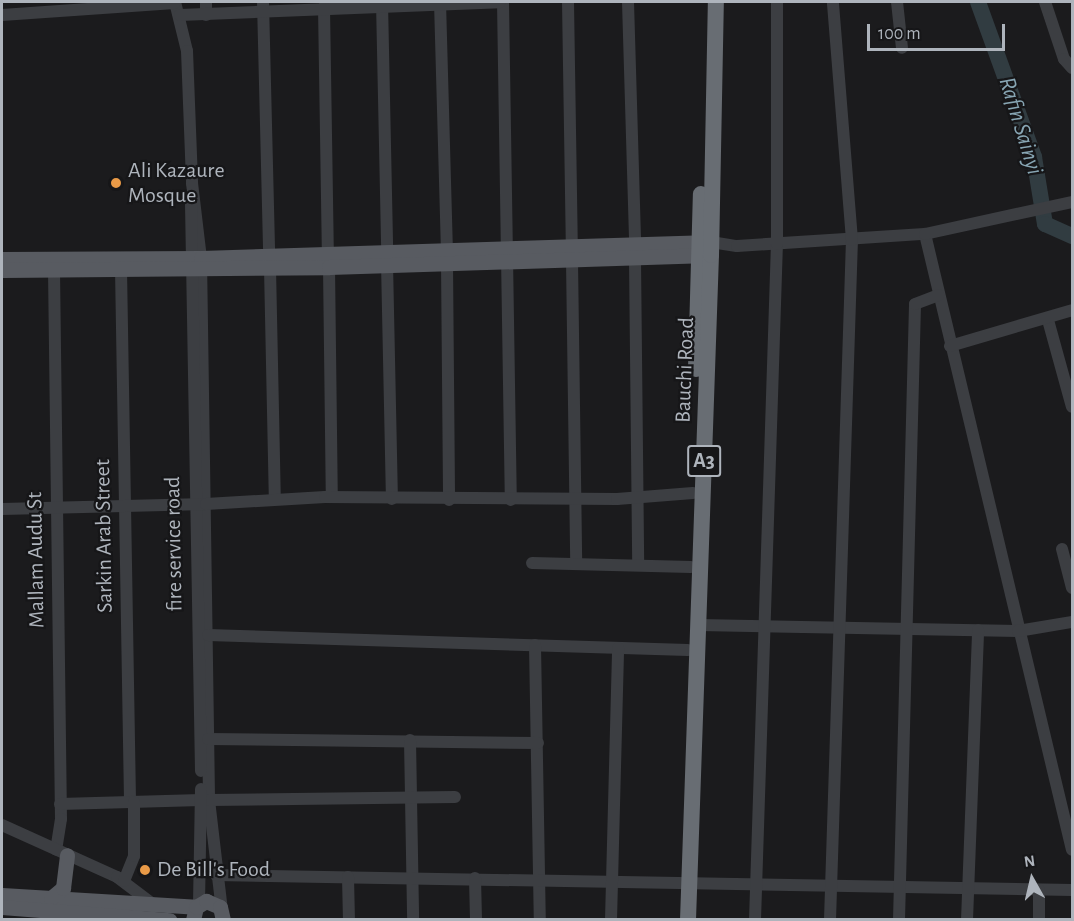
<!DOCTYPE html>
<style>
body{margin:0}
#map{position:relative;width:1074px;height:921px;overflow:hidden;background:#1b1b1d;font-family:"Alegreya Sans",sans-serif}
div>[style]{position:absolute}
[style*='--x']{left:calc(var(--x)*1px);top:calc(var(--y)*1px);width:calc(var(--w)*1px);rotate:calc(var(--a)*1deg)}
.river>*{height:16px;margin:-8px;padding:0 8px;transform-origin:8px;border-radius:8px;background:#313c41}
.minor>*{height:12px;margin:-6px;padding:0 6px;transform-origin:6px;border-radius:6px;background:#3c3e42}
.major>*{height:15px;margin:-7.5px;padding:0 7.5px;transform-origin:7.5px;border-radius:7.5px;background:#585b61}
.highway>*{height:16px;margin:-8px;padding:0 8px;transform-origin:8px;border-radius:8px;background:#686d73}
.dots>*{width:16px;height:16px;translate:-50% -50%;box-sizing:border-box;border:3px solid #161618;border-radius:50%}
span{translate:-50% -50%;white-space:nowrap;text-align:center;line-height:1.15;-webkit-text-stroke:4.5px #161618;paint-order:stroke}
.shield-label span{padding:2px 4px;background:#161618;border:2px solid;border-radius:4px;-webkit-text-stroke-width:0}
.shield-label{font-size:21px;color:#aeb4bc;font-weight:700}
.poi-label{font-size:22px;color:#aeb4bc}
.left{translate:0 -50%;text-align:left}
.street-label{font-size:22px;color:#aeb4bc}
.water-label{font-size:24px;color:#88a6b4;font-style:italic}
.frame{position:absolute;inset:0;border:3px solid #aeb4bc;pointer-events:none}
.north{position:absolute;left:1002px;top:849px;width:60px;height:60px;-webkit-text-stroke:4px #161618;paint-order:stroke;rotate:352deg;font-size:16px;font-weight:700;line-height:24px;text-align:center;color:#aeb4bc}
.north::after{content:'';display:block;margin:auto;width:21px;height:27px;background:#aeb4bc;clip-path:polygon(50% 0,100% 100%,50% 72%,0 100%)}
.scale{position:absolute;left:867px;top:24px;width:138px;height:27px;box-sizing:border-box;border:3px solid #aeb4bc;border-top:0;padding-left:8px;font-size:18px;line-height:21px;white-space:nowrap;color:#aeb4bc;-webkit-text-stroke:4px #161618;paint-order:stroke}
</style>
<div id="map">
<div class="river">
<div style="--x:978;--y:2;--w:165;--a:70.1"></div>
<div style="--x:1034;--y:157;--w:68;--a:80.7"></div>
<div style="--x:1045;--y:224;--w:30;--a:24"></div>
</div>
<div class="minor">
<div style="--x:175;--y:2;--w:50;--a:76.2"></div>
<div style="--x:187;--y:51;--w:132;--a:87.8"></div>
<div style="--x:192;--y:183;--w:76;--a:83.2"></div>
<div style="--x:201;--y:258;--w:542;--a:89.15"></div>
<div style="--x:209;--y:800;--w:111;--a:83.3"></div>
<div style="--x:206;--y:2;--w:13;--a:90"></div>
<div style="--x:263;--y:2;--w:252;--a:88.6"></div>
<div style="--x:382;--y:2;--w:249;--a:88.8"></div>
<div style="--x:440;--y:2;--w:247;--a:88.4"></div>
<div style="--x:503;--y:2;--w:498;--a:89.1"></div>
<div style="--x:568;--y:2;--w:245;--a:89.1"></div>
<div style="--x:628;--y:2;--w:243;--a:88.3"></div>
<div style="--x:897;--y:2;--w:46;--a:83.8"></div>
<div style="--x:1045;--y:2;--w:60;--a:71.6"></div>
<div style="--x:1064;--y:59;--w:12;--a:48"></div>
<div style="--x:324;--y:7;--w:246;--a:89.1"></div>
<div style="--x:2;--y:15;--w:173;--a:-4"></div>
<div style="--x:180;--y:15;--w:320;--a:-2.3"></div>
<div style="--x:191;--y:204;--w:567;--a:88.99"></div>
<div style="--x:925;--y:234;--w:633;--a:76.58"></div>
<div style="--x:711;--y:242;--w:26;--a:9"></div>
<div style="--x:737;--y:246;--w:188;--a:-3.7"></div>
<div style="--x:925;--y:234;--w:150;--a:-12.3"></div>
<div style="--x:635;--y:259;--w:306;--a:89.4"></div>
<div style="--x:572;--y:261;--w:303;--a:89.2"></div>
<div style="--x:387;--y:263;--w:236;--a:88.8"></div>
<div style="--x:447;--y:263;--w:237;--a:89.5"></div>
<div style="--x:329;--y:267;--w:230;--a:89.3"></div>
<div style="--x:270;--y:268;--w:231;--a:88.8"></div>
<div style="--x:121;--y:269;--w:533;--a:89.03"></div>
<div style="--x:54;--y:270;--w:549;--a:89.27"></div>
<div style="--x:61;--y:819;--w:31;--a:99"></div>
<div style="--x:1048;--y:320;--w:90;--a:74.6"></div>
<div style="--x:950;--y:346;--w:127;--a:-16.4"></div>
<div style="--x:2;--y:509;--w:204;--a:-1.4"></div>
<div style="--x:206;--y:504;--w:119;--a:-3.4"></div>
<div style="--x:325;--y:497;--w:292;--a:0.4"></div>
<div style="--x:617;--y:499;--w:76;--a:-4.5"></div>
<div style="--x:1062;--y:549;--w:40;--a:75.6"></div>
<div style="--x:532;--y:563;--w:159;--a:1.4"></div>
<div style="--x:699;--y:625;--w:319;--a:1.1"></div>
<div style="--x:1018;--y:631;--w:55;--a:-9.5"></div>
<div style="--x:208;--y:635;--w:480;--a:1.8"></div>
<div style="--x:535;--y:645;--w:275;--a:89"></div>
<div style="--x:208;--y:739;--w:330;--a:0.7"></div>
<div style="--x:410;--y:740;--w:180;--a:89"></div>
<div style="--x:209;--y:800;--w:246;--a:-0.7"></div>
<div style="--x:60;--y:804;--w:141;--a:-1.6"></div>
<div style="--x:2;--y:825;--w:126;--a:24.3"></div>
<div style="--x:117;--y:877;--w:46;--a:37.1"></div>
<div style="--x:216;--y:875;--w:856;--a:1"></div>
<div style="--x:348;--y:877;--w:43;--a:88.7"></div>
<div style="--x:475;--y:878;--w:42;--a:88.6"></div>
<div style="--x:124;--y:881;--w:27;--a:-68"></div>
<div style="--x:134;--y:856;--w:54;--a:-90"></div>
<div style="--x:199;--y:904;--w:115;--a:-89"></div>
<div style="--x:611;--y:920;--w:272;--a:-88.5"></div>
<div style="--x:755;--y:920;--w:676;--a:-88.14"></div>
<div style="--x:777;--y:244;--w:242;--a:-90"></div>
<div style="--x:830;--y:920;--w:680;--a:-88.15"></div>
<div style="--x:852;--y:240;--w:239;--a:-94.6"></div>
<div style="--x:899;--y:920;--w:616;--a:-88.51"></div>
<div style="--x:915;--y:304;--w:25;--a:-21"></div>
<div style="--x:967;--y:920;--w:290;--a:-87.8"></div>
<div style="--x:1039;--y:920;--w:30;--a:-90"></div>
</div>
<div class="major">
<div style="--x:2;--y:259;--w:199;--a:-0.3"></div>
<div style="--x:201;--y:258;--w:510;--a:-1.8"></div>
<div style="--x:2;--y:270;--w:327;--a:-0.5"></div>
<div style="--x:329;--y:267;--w:380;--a:-1.8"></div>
<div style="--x:2;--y:895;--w:194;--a:3.5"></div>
<div style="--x:51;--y:898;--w:16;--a:-40"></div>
<div style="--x:63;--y:888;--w:33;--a:-83"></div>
<div style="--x:2;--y:907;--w:168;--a:4.5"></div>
<div style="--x:193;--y:920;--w:13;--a:-77"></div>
<div style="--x:196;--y:907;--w:12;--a:-31"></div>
<div style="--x:206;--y:901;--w:15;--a:23"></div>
<div style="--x:220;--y:907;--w:13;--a:77"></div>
</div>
<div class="highway">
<div style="--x:696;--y:369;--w:175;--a:-88.4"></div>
<div style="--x:688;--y:920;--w:665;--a:-88.02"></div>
<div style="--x:711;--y:255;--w:253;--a:-88.9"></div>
</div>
<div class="dots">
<div style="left:116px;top:183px;background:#e99a47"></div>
<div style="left:145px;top:870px;background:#e99a47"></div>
</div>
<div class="shield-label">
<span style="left:704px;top:461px">A3</span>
</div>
<div class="poi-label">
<span class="left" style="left:128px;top:183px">Ali Kazaure<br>Mosque</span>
<span class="left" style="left:157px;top:870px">De Bill's Food</span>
</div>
<div class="street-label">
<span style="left:685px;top:370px;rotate:-88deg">Bauchi Road</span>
<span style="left:104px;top:536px;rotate:-91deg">Sarkin Arab Street</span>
<span style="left:174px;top:544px;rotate:-91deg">fire service road</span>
<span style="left:36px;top:560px;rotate:-91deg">Mallam Audu St</span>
</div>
<div class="water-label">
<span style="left:1020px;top:126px;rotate:73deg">Rafin Sainyi</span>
</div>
<div class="frame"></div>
<div class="north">N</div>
<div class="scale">100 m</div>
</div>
